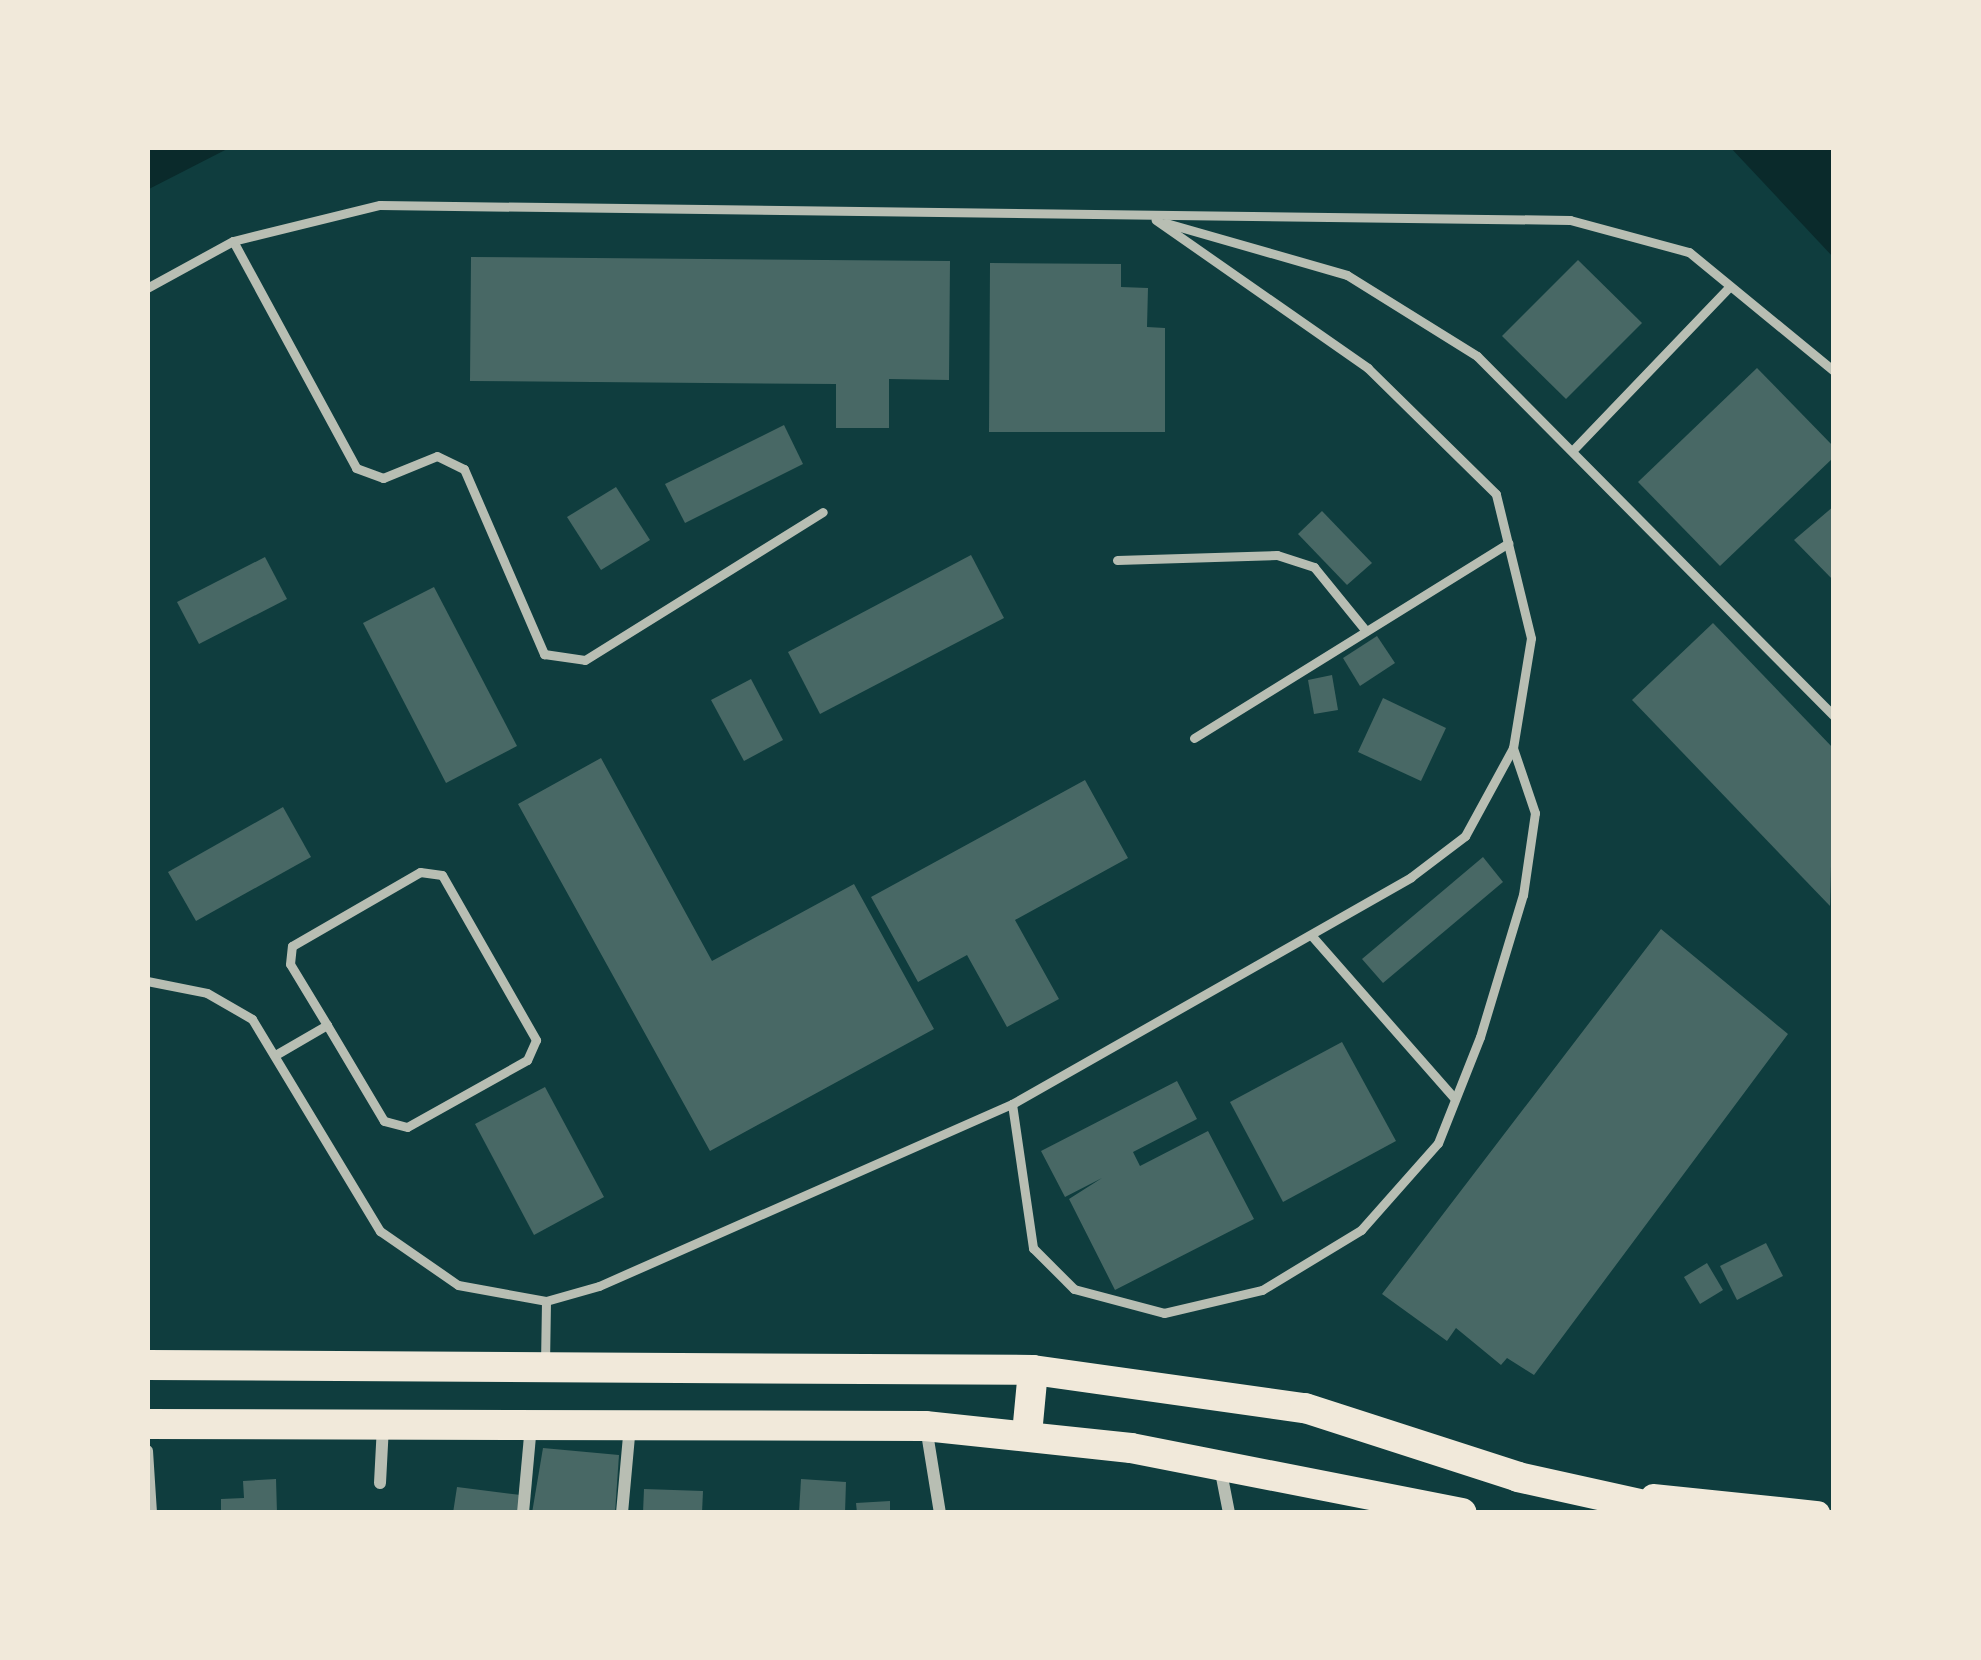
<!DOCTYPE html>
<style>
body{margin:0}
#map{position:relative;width:1981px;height:1660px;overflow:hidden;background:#0f3d3e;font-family:"Source Sans 3",sans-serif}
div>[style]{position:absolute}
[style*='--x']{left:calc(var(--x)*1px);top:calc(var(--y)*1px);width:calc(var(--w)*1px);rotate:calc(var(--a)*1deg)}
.water>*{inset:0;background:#0a2a2b}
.building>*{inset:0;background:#486865}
.service>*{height:9px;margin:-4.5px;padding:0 4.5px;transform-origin:4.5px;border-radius:4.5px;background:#b8beb3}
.minor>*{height:12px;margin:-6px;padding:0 6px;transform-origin:6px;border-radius:6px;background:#b8beb3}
.secondary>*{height:24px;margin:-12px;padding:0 12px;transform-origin:12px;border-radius:12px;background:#f1e9da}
.primary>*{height:30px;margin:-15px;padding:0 15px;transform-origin:15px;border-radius:15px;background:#f1e9da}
span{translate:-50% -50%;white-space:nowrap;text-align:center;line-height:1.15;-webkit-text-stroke:12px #f1e9da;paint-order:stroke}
.frame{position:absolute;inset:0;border:150px solid #f1e9da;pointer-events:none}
</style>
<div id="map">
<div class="water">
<div style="clip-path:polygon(147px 147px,231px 147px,147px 190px)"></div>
<div style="clip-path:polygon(1730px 147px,1834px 147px,1834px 258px)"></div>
</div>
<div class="building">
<div style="clip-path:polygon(471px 257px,950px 261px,949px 380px,889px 379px,889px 428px,836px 428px,836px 384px,470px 381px)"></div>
<div style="clip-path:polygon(1578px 260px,1642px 323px,1566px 399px,1502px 336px)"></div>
<div style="clip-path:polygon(990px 263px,1121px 264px,1121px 287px,1148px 288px,1147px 327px,1165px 328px,1165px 432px,989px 432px)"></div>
<div style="clip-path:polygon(1757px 368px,1834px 447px,1834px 457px,1720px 566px,1638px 482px)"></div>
<div style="clip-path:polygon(784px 425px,803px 464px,685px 523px,665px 484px)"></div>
<div style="clip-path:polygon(616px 487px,650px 540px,601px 570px,567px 517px)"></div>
<div style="clip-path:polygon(1834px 506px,1834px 581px,1794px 540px)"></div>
<div style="clip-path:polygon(1322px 511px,1372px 563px,1347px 585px,1298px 534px)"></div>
<div style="clip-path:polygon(971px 555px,1004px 618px,820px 714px,788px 652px)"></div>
<div style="clip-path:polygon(265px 557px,287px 599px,199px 644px,177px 602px)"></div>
<div style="clip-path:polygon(434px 587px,517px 746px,446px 783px,363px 623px)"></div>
<div style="clip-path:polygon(1713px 623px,1834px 749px,1830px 906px,1632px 700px)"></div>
<div style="clip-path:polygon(1377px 636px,1395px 663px,1360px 686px,1343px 658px)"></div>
<div style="clip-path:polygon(1332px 675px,1338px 710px,1314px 714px,1308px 680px)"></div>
<div style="clip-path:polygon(751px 679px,783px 740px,744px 761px,711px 700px)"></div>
<div style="clip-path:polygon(1383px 698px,1446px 728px,1421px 781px,1358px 752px)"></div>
<div style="clip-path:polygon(601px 758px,712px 961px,854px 884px,934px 1029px,710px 1151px,518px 804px)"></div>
<div style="clip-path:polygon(1085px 780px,1128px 858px,1015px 920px,1059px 999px,1007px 1027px,967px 955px,918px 982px,871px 897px)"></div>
<div style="clip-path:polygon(283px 807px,311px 857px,196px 921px,168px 872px)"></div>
<div style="clip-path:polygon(1483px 857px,1503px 882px,1383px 983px,1362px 959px)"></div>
<div style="clip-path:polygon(1661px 929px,1788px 1034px,1534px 1375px,1507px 1358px,1501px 1365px,1456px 1328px,1447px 1341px,1382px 1294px)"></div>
<div style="clip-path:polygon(1342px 1042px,1396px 1141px,1283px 1202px,1230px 1102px)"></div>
<div style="clip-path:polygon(1177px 1081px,1197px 1119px,1133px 1152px,1140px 1166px,1208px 1131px,1254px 1219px,1115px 1290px,1069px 1199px,1102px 1178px,1065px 1197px,1041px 1151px)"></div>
<div style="clip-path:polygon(545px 1087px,604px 1197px,534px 1235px,475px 1124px)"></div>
<div style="clip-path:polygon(1766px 1243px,1783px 1276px,1737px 1300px,1720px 1266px)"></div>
<div style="clip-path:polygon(1707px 1263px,1723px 1290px,1700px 1304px,1684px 1277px)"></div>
<div style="clip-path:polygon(543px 1448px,619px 1455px,615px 1513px,532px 1513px)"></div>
<div style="clip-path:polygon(276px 1479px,277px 1513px,221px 1513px,221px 1499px,244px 1498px,243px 1481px)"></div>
<div style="clip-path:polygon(801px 1479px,846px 1482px,845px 1513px,799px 1513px)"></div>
<div style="clip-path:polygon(457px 1487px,521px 1495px,519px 1513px,453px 1513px)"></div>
<div style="clip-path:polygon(644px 1489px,703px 1491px,702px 1513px,643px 1513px)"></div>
<div style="clip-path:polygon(890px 1501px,890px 1513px,857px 1513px,856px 1503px)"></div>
</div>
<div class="service">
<div style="--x:1166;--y:223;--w:188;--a:16"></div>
<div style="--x:1347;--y:275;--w:153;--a:31.9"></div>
<div style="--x:1477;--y:356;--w:507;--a:45.24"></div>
<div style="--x:233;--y:241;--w:258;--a:61.5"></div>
<div style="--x:356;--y:468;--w:29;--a:20"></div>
<div style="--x:383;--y:478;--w:58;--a:-22.2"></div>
<div style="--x:437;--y:456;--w:30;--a:26"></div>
<div style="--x:464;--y:469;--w:202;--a:66.6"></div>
<div style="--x:544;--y:654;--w:41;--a:8.3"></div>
<div style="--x:585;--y:660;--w:280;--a:-31.9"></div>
<div style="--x:147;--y:288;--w:98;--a:-28.7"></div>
<div style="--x:233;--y:241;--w:151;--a:-13.8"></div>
<div style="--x:380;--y:205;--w:1190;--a:0.72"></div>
<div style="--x:1570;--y:220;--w:123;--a:15.1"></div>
<div style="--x:1689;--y:252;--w:188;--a:39.4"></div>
<div style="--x:1572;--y:451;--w:228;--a:-46.2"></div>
<div style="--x:1117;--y:560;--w:160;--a:-1.8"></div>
<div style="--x:1277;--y:555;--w:39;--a:18"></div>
<div style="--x:1314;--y:567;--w:82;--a:50.9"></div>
<div style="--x:1194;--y:738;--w:370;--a:-31.8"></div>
<div style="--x:1311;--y:935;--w:218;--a:48.7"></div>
<div style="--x:147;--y:981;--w:61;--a:11.3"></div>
<div style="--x:207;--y:993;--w:52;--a:30"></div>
<div style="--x:252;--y:1019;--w:248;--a:58.9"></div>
<div style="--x:380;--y:1231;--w:95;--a:34.7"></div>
<div style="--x:458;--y:1285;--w:89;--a:10.3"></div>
<div style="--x:546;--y:1301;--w:61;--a:90.9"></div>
<div style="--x:277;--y:1054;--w:58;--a:-30.1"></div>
<div style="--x:327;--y:1025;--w:71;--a:-121.2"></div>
<div style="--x:290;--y:964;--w:18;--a:-84"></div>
<div style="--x:292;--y:946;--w:148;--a:-30"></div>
<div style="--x:420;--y:872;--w:22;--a:8"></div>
<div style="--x:442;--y:875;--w:190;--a:60.3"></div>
<div style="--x:536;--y:1040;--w:22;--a:114"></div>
<div style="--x:527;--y:1060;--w:137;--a:150.8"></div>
<div style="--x:407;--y:1127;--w:24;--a:-165"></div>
<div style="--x:384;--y:1121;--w:112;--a:-120.7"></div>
<div style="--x:1012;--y:1104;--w:146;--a:81.7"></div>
<div style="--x:1033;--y:1248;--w:58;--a:45"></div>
<div style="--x:1074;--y:1289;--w:93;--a:14.9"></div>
<div style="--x:1164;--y:1313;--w:101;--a:-13.2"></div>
<div style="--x:1262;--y:1290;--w:116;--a:-31.2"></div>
<div style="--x:1361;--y:1230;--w:116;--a:-48.5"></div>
<div style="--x:1438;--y:1143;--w:114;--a:-68.4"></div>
<div style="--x:1480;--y:1037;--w:148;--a:-73.2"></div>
<div style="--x:1523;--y:895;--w:83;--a:-81.7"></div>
<div style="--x:1535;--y:813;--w:69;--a:-108.7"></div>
<div style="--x:546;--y:1301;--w:55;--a:-15.8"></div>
<div style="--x:599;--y:1286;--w:451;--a:-23.8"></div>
<div style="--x:1012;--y:1104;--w:459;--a:-29.6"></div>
<div style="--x:1411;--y:877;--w:68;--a:-37.2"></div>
<div style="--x:1465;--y:836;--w:100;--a:-61.4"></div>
<div style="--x:1513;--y:748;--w:111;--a:-80.7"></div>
<div style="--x:1531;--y:638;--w:148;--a:-103.7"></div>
<div style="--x:1496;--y:494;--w:180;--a:-135.5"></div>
<div style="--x:1368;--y:368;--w:259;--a:-145.1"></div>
</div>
<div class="minor">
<div style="--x:926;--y:1427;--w:87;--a:80.8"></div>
<div style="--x:147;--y:1451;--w:62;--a:86.3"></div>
<div style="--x:1220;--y:1467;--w:47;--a:78.9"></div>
<div style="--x:380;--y:1483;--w:58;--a:-87"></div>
<div style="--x:523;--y:1513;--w:88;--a:-84.8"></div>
<div style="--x:622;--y:1513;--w:88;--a:-84.8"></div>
</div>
<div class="secondary">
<div style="--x:1653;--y:1496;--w:166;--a:5.9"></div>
</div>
<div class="primary">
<div style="--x:147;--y:1365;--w:886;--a:0.32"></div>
<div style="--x:1033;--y:1370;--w:275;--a:8"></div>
<div style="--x:1305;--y:1408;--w:224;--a:17.9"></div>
<div style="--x:1518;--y:1477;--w:166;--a:12.5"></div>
<div style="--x:147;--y:1424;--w:778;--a:0.15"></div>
<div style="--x:925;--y:1426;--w:207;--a:6.1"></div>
<div style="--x:1131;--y:1448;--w:337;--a:11.1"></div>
<div style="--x:1027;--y:1434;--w:64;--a:-84.6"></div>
</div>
<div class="frame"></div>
</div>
